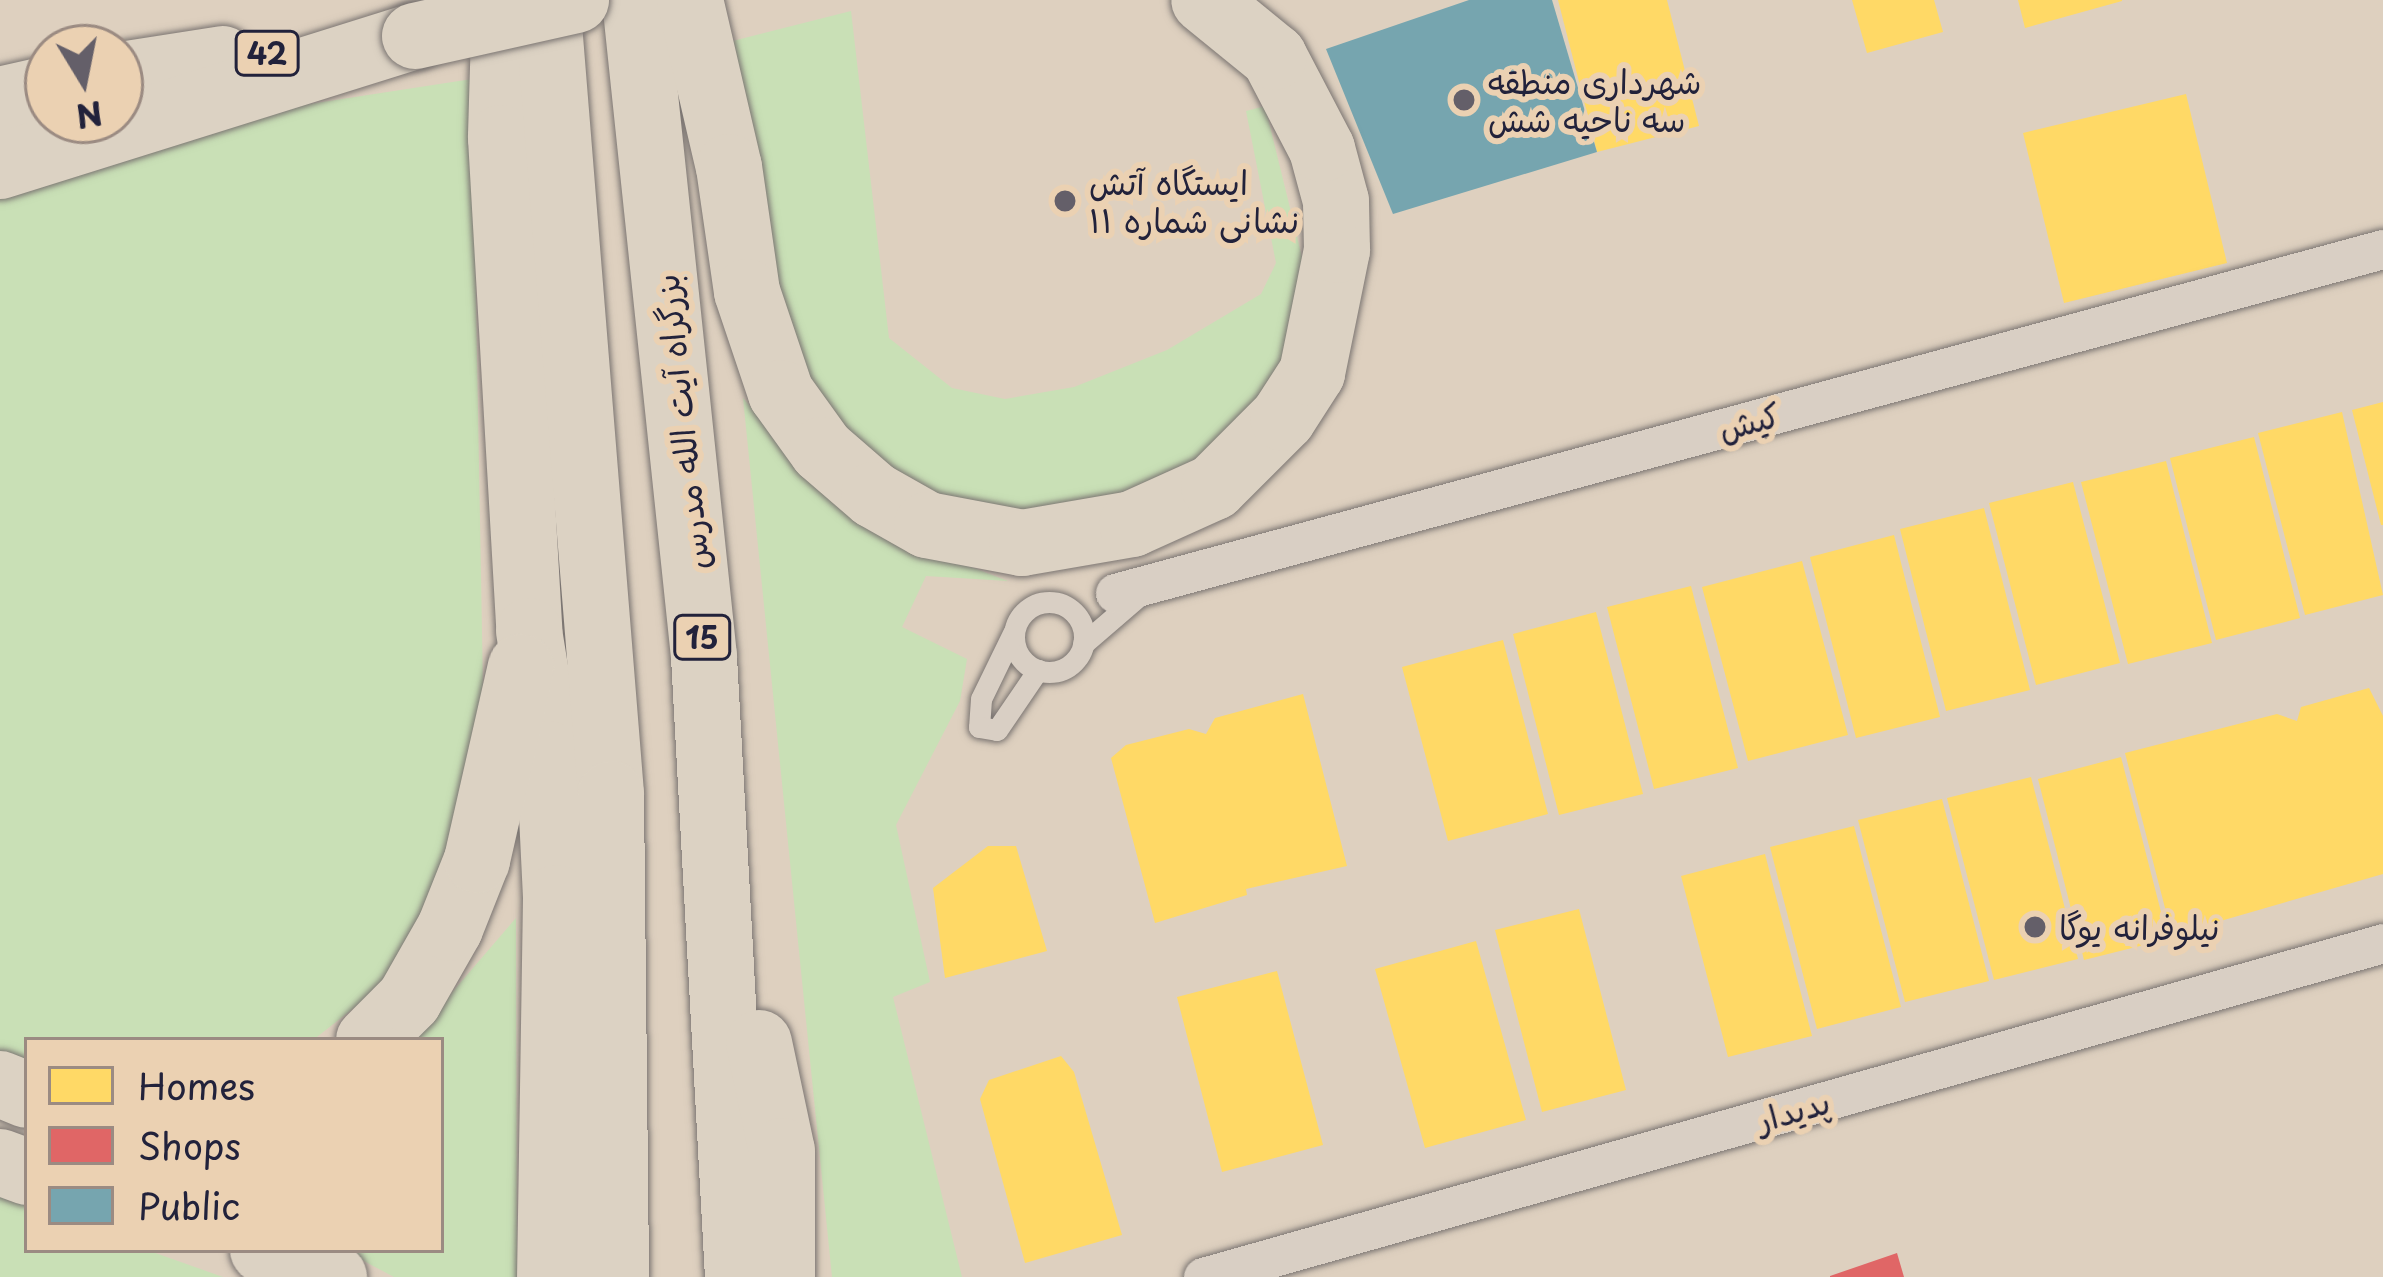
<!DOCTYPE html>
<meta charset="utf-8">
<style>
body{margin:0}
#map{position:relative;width:2383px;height:1277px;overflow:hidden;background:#ded0bf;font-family:"Playpen Sans","Playpen Sans Arabic",sans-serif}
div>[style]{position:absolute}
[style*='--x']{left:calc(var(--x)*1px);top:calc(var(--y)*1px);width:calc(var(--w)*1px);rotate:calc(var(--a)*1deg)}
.green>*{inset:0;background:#c9e0b6}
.homes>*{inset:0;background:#ffd966}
.shops>*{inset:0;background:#e06666}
.public>*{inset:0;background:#76a5af}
.roads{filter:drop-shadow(0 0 3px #7b7572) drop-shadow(0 0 3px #7b7572)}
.service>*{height:21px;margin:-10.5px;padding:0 10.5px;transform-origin:10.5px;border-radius:10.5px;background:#d9cfc4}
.service>.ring{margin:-10.5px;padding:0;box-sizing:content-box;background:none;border:21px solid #d9cfc4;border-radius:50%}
.minor>*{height:39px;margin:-19.5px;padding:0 19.5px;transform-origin:19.5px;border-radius:19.5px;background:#d9cfc4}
.trunk>*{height:66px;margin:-33px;padding:0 33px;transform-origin:33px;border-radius:33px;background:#dcd2c3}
.bridges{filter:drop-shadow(0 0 3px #7b7572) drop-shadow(0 0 3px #7b7572)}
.trunk-bridge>*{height:66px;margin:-33px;padding:0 33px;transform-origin:33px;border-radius:33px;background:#dcd2c3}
.dots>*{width:33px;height:33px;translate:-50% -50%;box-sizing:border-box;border:6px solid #ebd1b2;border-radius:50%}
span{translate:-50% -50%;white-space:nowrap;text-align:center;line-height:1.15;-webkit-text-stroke:12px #ebd1b2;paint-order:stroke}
.shield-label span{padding:3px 9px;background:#ebd1b2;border:3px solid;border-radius:9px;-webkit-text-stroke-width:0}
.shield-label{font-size:30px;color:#22223b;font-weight:700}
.poi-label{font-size:33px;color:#22223b}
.left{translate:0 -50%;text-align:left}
.street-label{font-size:33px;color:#22223b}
.legend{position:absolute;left:24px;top:1037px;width:420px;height:216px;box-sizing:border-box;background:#ebd1b2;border:3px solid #9b8b82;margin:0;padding:15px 21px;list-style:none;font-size:36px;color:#22223b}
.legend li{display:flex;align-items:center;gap:24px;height:60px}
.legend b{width:60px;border:3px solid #9b8b82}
.north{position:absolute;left:24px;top:24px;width:120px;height:120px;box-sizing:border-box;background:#ebd1b2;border:3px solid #9b8b82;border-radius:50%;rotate:170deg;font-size:33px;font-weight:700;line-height:48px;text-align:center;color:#22223b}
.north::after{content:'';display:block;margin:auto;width:42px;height:54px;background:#645f69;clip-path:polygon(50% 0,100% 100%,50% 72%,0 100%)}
</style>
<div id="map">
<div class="green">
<div style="clip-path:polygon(851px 11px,889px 338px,952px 388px,1005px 399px,1074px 387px,1167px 350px,1261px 294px,1276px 263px,1246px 111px,1265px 106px,1305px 269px,1279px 388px,1199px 470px,1065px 515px,953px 506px,853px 446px,800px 382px,725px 43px)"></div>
<div style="clip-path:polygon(472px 79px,485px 797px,400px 972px,313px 1040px,27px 1040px,27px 1068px,0 1056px,0 185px,245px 114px)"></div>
<div style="clip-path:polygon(743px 398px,826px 493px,888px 535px,1008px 581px,926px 576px,902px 627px,967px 659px,960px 701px,896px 825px,930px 982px,893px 997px,962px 1277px,832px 1277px)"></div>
<div style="clip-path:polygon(516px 918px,517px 1277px,394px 1277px,343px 1250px,441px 1250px,441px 1040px,411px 1040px)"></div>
<div style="clip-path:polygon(0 1195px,27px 1206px,27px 1250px,147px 1250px,223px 1277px,0 1277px)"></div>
</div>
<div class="homes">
<div style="clip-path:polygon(1558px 0,1667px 0,1699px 126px,1597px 152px)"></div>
<div style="clip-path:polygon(1852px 0,1934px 0,1943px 32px,1867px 53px)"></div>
<div style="clip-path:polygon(2018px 0,2122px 0,2122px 1px,2025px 28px)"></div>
<div style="clip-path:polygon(2186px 94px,2227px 263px,2064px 303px,2023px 133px)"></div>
<div style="clip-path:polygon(2383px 402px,2383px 525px,2381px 525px,2352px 410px)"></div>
<div style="clip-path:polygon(2342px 412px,2383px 595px,2305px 615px,2258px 433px)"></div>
<div style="clip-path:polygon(2254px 437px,2300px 618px,2216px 640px,2170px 458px)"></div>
<div style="clip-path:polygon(2166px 461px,2212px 643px,2128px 664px,2081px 482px)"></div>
<div style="clip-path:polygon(2073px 482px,2120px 663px,2036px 685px,1989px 503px)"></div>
<div style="clip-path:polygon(1984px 508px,2030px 690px,1946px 711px,1900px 529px)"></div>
<div style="clip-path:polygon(1894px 535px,1940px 717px,1856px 738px,1810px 557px)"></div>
<div style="clip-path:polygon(1802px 561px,1848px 735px,1748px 761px,1702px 587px)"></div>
<div style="clip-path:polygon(1691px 586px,1738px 768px,1654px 789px,1607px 607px)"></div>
<div style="clip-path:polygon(1596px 612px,1643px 794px,1559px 815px,1513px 634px)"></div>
<div style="clip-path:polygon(1503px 640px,1548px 814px,1448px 841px,1402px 667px)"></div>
<div style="clip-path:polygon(2369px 688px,2383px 716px,2383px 874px,2172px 935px,2125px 753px,2277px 714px,2297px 721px,2301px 707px)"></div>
<div style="clip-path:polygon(1303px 694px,1347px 866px,1246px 889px,1247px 895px,1155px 923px,1111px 758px,1126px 745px,1189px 729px,1206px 734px,1215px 718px)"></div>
<div style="clip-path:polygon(2121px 757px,2168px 939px,2084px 960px,2038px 779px)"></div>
<div style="clip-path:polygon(2031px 777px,2078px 959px,1994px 980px,1947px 798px)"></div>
<div style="clip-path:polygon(1942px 799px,1989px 981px,1905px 1002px,1858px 820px)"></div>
<div style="clip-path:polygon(1854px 826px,1901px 1007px,1817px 1029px,1770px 847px)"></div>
<div style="clip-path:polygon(988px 846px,1016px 846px,1047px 951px,945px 978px,933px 888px)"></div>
<div style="clip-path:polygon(1765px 854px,1812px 1036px,1728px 1057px,1681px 876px)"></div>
<div style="clip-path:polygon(1579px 909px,1626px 1090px,1542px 1112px,1495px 930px)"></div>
<div style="clip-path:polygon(1476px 941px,1526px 1120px,1425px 1148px,1375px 969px)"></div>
<div style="clip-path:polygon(1277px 971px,1323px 1145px,1222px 1172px,1177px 997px)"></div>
<div style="clip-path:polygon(1061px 1056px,1074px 1072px,1122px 1235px,1025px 1263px,980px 1099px,989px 1080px)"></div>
</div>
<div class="shops">
<div style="clip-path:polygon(1897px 1253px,1904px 1277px,1830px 1277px,1830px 1276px)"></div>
</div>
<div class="public">
<div style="clip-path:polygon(1469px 0,1552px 0,1597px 152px,1393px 214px,1326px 49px)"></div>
</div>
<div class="roads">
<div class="service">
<div class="ring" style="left:1014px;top:602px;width:49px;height:49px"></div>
<div style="--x:1013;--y:633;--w:73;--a:115.9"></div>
<div style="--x:981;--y:699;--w:28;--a:94"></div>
<div style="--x:979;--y:727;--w:18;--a:9"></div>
<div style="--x:997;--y:730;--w:73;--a:-55.7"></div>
<div style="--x:1083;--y:644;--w:77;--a:-40.8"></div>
</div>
<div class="minor">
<div style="--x:1115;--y:593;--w:1314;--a:-15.18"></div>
<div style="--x:1203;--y:1277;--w:1226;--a:-15.8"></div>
</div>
<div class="trunk">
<div style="--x:505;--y:0;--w:138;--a:91.7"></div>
<div style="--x:501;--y:138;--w:494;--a:86.7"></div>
<div style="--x:529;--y:631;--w:125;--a:80.8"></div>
<div style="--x:549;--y:754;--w:144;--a:87.2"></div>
<div style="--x:556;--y:898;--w:379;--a:90.9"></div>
<div style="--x:547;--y:0;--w:797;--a:85.39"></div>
<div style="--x:611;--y:794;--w:483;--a:89.4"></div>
<div style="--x:635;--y:0;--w:661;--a:84"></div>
<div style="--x:704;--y:657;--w:621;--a:86.86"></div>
<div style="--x:690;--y:0;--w:171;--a:76.9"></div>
<div style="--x:729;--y:167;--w:126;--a:81.8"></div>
<div style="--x:747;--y:292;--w:107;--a:71.4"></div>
<div style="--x:781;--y:393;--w:70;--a:54.3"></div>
<div style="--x:822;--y:450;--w:69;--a:40.9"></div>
<div style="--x:874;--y:495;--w:61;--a:29.5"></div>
<div style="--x:927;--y:525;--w:97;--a:10.7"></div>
<div style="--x:1022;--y:543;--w:112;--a:-9.8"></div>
<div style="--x:1132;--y:524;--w:90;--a:-24.3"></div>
<div style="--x:1214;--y:487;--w:98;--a:-45"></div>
<div style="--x:1283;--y:418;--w:54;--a:-57.2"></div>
<div style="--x:1312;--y:373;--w:126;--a:-78.5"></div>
<div style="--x:1337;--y:250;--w:49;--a:-91.2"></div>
<div style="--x:1336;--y:201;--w:54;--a:-105.1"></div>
<div style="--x:1322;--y:149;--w:104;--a:-117.6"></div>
<div style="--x:1274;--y:57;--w:90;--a:-140.8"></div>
<div style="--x:120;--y:75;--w:104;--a:-8.8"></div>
<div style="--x:0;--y:100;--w:49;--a:-12.9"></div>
<div style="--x:0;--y:166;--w:435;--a:-17.4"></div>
<div style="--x:369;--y:1040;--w:57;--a:-45"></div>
<div style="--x:409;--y:1000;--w:83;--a:-60.3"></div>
<div style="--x:450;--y:928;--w:73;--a:-68.3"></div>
<div style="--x:477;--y:860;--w:198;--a:-77.2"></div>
<div style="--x:759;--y:1043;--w:110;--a:78"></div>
<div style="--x:782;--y:1151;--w:126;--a:90"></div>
<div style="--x:0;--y:1084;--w:29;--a:22"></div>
<div style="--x:0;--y:1162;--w:29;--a:20"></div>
<div style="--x:263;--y:1250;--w:76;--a:20.8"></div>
</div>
</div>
<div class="bridges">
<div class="trunk-bridge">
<div style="--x:415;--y:36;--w:165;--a:-12.6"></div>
</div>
</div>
<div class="dots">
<div style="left:1464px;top:100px;background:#645f69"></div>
<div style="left:1065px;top:201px;background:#645f69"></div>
<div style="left:2035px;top:927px;background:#645f69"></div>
</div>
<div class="shield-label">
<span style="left:267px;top:53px">42</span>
<span style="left:702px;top:637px">15</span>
</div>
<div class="poi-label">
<span class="left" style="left:1488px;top:100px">شهرداری منطقه<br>سه ناحیه شش</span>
<span class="left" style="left:1089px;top:201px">ایستگاه آتش<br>نشانی شماره ۱۱</span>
<span class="left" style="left:2059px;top:927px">نیلوفرانه یوگا</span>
</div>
<div class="street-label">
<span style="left:1749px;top:421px;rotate:-15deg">کیش</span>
<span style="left:681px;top:422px;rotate:-96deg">بزرگراه آیت الله مدرس</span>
<span style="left:1793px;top:1110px;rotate:-16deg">پدیدار</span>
</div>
<ul class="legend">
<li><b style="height:33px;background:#ffd966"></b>Homes</li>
<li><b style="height:33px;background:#e06666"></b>Shops</li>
<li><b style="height:33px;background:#76a5af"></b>Public</li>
</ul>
<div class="north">N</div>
</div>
